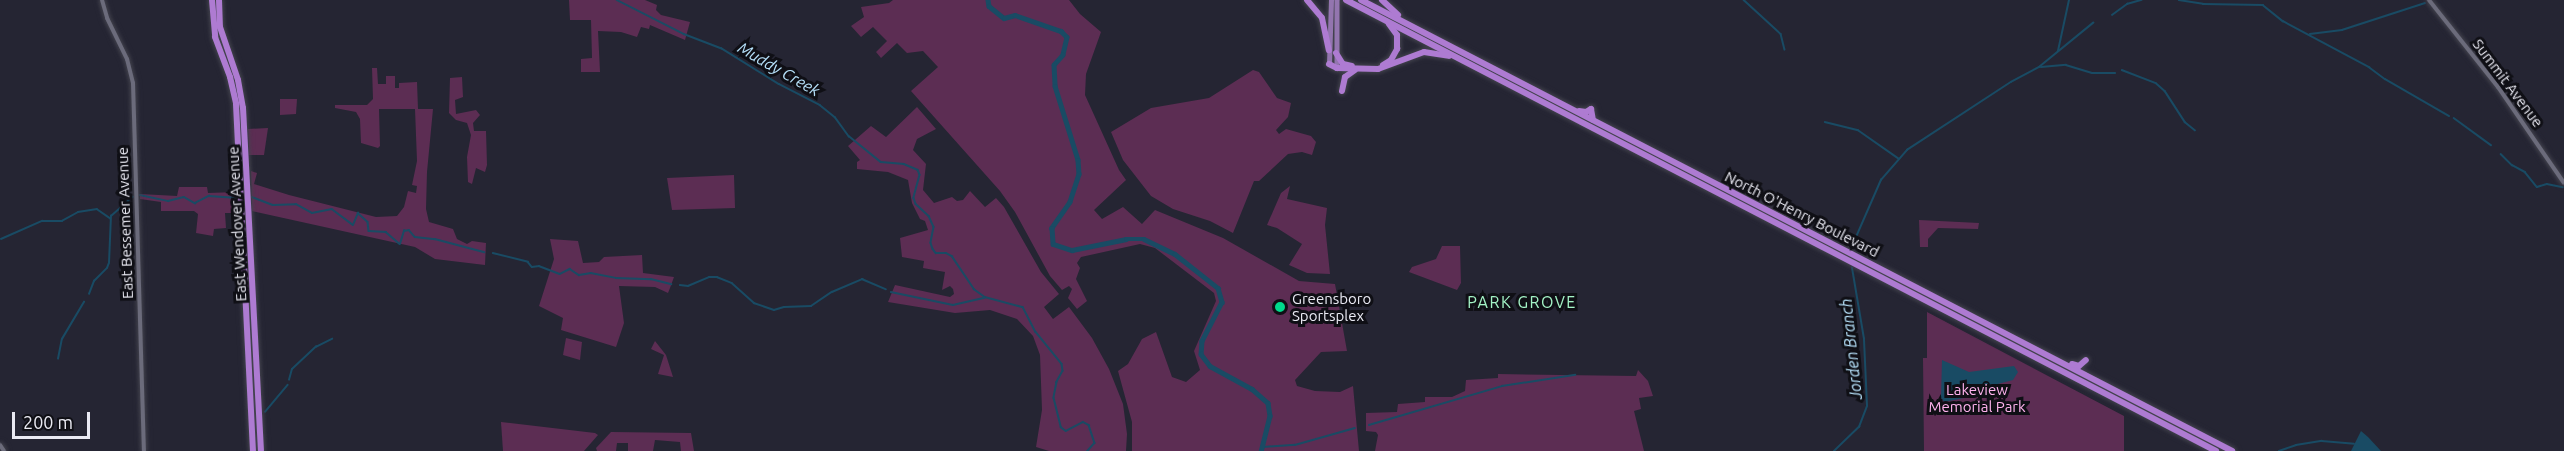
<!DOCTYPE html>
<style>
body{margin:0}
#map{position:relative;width:2564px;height:451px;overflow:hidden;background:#252533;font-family:Ubuntu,sans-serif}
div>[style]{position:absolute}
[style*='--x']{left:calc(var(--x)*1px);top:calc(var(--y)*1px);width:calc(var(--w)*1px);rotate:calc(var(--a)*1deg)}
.green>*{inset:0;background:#5c2d53}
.water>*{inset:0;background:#194b64}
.stream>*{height:1.5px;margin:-0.75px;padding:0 0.75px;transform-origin:0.75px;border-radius:0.75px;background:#194b64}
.river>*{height:4.5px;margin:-2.25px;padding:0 2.25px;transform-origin:2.25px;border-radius:2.25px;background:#194b64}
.roads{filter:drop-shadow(0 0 2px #43434e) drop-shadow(0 0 2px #43434e)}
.secondary>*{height:4px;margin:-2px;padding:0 2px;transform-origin:2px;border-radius:2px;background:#6b6b7b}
.primary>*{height:4.5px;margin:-2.25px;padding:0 2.25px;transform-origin:2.25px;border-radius:2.25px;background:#9375af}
.highway>*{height:6px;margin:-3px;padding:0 3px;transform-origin:3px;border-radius:3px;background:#ae7bd2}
.dots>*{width:16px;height:16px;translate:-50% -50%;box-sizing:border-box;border:3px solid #0f0f15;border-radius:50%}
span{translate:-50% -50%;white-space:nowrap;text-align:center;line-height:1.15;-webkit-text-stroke:6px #0f0f15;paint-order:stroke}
.street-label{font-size:15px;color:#eaeaf3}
.poi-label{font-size:15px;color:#eaeaf3}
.left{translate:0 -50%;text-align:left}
.park-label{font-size:15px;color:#ffb3ee}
.water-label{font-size:16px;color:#b6e1fa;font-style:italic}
.neighbourhood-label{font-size:16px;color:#a4f4c7;letter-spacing:1.5px}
.scale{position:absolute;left:12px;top:412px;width:78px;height:27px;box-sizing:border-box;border:3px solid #eaeaf3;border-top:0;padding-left:8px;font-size:18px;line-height:21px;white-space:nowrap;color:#eaeaf3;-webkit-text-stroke:4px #0f0f15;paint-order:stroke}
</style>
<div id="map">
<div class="green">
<div style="clip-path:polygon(569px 0,645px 0,657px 5px,656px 10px,661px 15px,690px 22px,685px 40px,650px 25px,649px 29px,641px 27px,637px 37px,621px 32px,598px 31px,600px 72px,581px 72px,581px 59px,592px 58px,591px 20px,570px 20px)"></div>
<div style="clip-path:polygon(893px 0,1069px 0,1080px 14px,1101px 32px,1086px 74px,1085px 95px,1119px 170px,1126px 180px,1094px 210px,1102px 219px,1123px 207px,1142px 224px,1155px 210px,1223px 238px,1299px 281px,1335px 284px,1347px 351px,1321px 352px,1295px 380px,1297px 386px,1315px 391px,1340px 392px,1353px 386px,1359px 451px,1132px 451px,1132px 422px,1118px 371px,1128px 364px,1142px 339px,1156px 332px,1172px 377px,1186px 382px,1200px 370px,1194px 351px,1216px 301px,1214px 293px,1155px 248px,1140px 244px,1081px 257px,1077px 263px,1080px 268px,1076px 279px,1087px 301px,1077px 309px,1068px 298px,1072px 289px,1069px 286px,1062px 290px,1050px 276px,1015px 212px,1000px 191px,911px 91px,938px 67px,923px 51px,907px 53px,897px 43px,881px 58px,876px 52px,887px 41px,873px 27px,861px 37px,851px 26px,864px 17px,861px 7px,889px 3px)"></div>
<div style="clip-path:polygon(372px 68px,377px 68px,378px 84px,386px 84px,386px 76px,395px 76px,395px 88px,399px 88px,399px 83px,417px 82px,418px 109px,433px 109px,427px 172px,426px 209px,429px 222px,453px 229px,457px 239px,467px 244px,472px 241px,486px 243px,485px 265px,435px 259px,415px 247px,252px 211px,251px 171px,257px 173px,254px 184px,289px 195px,376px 217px,397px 216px,404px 207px,408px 191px,416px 193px,417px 186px,412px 185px,417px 161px,415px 109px,379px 109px,380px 146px,378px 148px,361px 143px,360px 119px,356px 112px,335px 108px,335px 105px,367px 105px,373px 99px)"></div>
<div style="clip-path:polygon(1253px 70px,1259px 72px,1277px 98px,1291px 103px,1288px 117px,1276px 130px,1279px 134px,1286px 129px,1311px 136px,1316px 142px,1312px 155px,1302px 152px,1288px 154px,1259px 181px,1254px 181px,1233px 233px,1210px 221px,1173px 209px,1151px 196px,1123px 160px,1111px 132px,1151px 108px,1209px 98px)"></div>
<div style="clip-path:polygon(462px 77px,463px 97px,455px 100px,456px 114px,476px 110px,480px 115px,473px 123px,474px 131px,486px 131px,487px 165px,485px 172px,476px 168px,472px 184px,468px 182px,467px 157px,471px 135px,467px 123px,456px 120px,449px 113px,450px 78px)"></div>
<div style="clip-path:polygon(280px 99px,297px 99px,296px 114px,280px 115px)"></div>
<div style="clip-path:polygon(917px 107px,936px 129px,917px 139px,913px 150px,926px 164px,923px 190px,934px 203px,952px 197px,957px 201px,963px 200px,970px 191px,985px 207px,996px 198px,1004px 207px,1041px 272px,1059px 294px,1044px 307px,1053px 319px,1069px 307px,1092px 338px,1109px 369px,1123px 404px,1127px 434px,1126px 451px,1049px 451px,1036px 447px,1042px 410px,1040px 355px,1033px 336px,1017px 319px,990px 310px,955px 313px,888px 302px,895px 285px,950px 297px,954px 294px,953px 289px,950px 286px,942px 290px,945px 272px,923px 268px,924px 261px,902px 257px,900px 238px,928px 230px,925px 221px,920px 219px,912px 203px,908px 180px,888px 172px,857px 169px,857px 162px,860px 160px,848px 146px,871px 126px,886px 137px)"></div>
<div style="clip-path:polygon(268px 128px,264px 155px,249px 155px,248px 129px)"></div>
<div style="clip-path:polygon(734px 175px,735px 208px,672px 210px,667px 178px)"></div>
<div style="clip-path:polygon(1290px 186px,1287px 199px,1327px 208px,1325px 225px,1330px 274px,1307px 273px,1289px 265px,1302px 244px,1277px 228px,1267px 225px,1281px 193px)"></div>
<div style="clip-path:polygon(179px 187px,207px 187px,208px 193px,237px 192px,237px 213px,225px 213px,226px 228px,214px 229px,213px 236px,196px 233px,198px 214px,194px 211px,161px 211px,161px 202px,140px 199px,140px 194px,177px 196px)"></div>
<div style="clip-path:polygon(1919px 220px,1979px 223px,1978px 229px,1938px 228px,1928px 239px,1928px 247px,1920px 247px)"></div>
<div style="clip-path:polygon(550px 239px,578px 241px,583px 263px,599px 262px,604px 257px,642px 255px,643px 273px,674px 277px,670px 288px,668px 293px,655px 287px,619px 286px,624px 323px,616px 347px,561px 330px,563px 318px,539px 306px,554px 259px)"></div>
<div style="clip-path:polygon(1442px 246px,1460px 246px,1461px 283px,1457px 290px,1409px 272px,1412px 267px,1436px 259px)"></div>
<div style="clip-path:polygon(1927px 312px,2124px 416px,2124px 451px,1924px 451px,1923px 358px,1927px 358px)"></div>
<div style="clip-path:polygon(566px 338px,582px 342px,580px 360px,563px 355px)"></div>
<div style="clip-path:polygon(655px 341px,666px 355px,673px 377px,658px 374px,664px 355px,651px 349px)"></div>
<div style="clip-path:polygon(1638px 370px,1648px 381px,1653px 396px,1639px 398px,1641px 409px,1634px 411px,1644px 451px,1375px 451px,1378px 435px,1376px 432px,1366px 431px,1366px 413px,1397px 412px,1398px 404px,1425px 402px,1425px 397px,1452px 397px,1465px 391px,1466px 380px,1498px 378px,1498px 374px,1636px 376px)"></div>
<div style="clip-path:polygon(501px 422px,595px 433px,598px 435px,584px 451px,503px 451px)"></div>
<div style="clip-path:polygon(611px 432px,691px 433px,694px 451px,681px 451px,680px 442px,655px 440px,653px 451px,628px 451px,628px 443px,617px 443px,616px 451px,597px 451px,596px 448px)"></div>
</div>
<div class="water">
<div style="clip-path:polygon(1942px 360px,1969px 372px,2014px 366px,2018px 372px,2013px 380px,1990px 386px,1969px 397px,1944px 402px,1941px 398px)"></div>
<div style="clip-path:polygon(2361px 431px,2368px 437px,2381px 451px,2351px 451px)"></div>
</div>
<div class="stream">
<div style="--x:617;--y:0;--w:75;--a:26.9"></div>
<div style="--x:684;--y:34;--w:40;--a:21"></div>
<div style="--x:721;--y:48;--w:68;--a:31.8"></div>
<div style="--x:779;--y:84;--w:46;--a:27.1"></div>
<div style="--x:820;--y:105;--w:19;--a:39"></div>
<div style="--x:835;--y:117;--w:24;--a:54"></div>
<div style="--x:849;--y:136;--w:41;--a:39.1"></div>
<div style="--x:881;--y:162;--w:23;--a:5"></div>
<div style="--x:904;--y:164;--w:15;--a:23"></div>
<div style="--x:918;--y:170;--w:5;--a:68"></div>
<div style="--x:920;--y:175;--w:24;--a:105"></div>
<div style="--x:914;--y:198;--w:6;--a:72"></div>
<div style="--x:916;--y:204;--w:18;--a:43"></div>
<div style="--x:929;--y:216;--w:12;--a:66"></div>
<div style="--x:934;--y:227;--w:16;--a:101"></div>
<div style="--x:931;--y:243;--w:6;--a:72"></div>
<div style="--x:933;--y:249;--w:5;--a:53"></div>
<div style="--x:936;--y:253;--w:10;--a:0"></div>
<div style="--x:946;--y:253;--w:7;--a:27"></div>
<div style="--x:952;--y:256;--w:40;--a:56"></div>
<div style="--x:974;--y:289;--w:14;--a:36"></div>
<div style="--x:985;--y:297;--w:39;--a:15"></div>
<div style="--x:1023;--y:307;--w:28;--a:63"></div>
<div style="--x:1036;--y:332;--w:41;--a:50.9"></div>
<div style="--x:1062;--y:364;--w:7;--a:82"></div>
<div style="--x:1063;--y:371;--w:13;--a:119"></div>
<div style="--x:1057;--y:382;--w:16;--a:101"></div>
<div style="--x:1054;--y:398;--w:30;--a:76"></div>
<div style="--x:1061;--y:427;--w:6;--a:39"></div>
<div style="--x:1066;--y:431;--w:19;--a:-28"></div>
<div style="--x:1083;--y:422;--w:7;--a:27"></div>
<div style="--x:1089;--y:425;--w:19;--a:72"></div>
<div style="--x:1095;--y:443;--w:11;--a:131"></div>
<div style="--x:1744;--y:0;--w:50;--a:42.6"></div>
<div style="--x:1781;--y:34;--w:16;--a:76"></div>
<div style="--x:2179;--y:0;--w:24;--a:9"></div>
<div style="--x:2203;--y:4;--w:60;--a:1"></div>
<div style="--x:2263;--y:5;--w:26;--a:39"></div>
<div style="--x:2283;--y:21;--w:98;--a:28.1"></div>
<div style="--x:2369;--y:67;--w:20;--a:37"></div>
<div style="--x:2385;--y:79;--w:74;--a:30"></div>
<div style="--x:2112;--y:15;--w:19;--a:-36"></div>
<div style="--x:2127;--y:4;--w:15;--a:-16"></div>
<div style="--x:2310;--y:34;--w:32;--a:-7"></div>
<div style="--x:2342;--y:30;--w:87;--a:-18"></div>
<div style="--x:2058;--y:51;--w:52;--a:-77.8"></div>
<div style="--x:2041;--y:67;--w:25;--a:-5"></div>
<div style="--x:2066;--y:65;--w:27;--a:17"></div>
<div style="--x:2092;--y:73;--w:23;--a:0"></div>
<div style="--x:2122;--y:70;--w:36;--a:21"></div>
<div style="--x:2156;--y:83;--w:12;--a:42"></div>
<div style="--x:2165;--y:91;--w:37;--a:57"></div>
<div style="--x:2185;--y:122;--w:13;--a:39"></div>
<div style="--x:2454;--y:118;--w:46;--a:36.1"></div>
<div style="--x:1825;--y:122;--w:34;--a:14"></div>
<div style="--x:1858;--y:130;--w:49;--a:35"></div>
<div style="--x:2501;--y:154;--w:16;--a:45"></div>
<div style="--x:2512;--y:165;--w:15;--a:28"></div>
<div style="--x:2525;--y:172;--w:19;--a:51"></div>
<div style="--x:2537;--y:187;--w:10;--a:-17"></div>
<div style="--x:2547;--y:184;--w:16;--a:11"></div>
<div style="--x:140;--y:195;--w:29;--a:12"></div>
<div style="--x:168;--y:201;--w:16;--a:-14"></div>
<div style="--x:184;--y:197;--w:13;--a:29"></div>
<div style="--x:195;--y:203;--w:16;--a:-27"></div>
<div style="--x:209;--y:196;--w:29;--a:4"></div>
<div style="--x:252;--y:197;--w:22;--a:21"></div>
<div style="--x:273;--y:205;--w:23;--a:-2"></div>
<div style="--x:296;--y:204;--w:18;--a:29"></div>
<div style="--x:312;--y:213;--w:20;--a:-11"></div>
<div style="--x:332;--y:209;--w:26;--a:37"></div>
<div style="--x:353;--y:225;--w:13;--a:-67"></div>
<div style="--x:358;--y:213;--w:13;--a:42"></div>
<div style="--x:368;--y:222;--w:9;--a:84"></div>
<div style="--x:369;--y:231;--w:17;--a:3"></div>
<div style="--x:386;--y:232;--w:18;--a:41"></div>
<div style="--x:400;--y:244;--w:14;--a:-73"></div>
<div style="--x:404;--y:231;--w:5;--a:-11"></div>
<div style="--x:409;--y:230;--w:9;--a:49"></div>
<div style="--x:415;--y:237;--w:20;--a:6"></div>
<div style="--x:435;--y:239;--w:51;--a:14.9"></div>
<div style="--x:1;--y:239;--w:45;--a:-23.7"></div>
<div style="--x:42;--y:221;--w:20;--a:0"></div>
<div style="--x:62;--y:221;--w:18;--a:-29"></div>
<div style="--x:78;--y:212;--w:19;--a:-9"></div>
<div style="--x:97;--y:209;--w:16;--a:35"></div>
<div style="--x:1853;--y:244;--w:70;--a:-66.4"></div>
<div style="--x:1881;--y:180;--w:40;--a:-49"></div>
<div style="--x:1907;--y:150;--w:124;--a:-33.2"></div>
<div style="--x:2011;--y:82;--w:32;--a:-28"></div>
<div style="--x:2039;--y:67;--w:70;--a:-39.2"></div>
<div style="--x:493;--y:253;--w:36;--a:14"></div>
<div style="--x:528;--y:262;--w:6;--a:51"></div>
<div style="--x:532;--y:267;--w:7;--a:-8"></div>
<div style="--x:539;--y:266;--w:22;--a:21"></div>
<div style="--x:560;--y:274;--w:11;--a:-27"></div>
<div style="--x:570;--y:269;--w:11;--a:34"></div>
<div style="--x:579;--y:275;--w:12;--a:-9"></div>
<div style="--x:591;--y:273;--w:25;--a:11"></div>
<div style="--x:616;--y:278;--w:35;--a:2"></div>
<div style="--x:651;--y:279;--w:21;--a:14"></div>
<div style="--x:680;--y:285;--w:8;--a:7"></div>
<div style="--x:688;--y:286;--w:23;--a:-23"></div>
<div style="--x:709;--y:277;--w:8;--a:0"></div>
<div style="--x:717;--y:277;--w:16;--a:22"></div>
<div style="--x:732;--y:283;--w:30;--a:42"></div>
<div style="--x:754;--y:303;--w:21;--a:19"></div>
<div style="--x:774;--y:310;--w:10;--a:-17"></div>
<div style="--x:784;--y:307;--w:27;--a:-2"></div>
<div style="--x:811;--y:306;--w:25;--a:-34"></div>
<div style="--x:832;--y:292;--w:33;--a:-23"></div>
<div style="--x:862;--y:279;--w:26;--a:23"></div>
<div style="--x:891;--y:292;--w:63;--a:11.8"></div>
<div style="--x:953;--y:305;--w:32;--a:-13"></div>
<div style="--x:89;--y:294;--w:14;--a:-69"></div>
<div style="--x:94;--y:281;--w:18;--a:-45"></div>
<div style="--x:107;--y:268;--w:5;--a:-68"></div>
<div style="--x:109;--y:263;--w:47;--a:-87.6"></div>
<div style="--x:111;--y:216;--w:29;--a:-41"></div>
<div style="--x:58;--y:359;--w:20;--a:-79"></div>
<div style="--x:62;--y:339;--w:43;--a:-59.3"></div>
<div style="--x:289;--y:380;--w:11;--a:-75"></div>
<div style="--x:292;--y:369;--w:33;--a:-43"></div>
<div style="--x:316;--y:347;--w:18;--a:-27"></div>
<div style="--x:265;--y:412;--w:35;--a:-50"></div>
<div style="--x:1369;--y:425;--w:139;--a:-16.3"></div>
<div style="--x:1502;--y:386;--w:74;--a:-8.6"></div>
<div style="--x:1263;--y:447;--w:32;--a:-4"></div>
<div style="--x:1295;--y:445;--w:62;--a:-15.8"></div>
<div style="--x:1834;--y:451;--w:35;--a:-44"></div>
<div style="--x:1859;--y:427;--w:22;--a:-69"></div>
<div style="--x:1867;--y:406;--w:67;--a:-92.6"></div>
<div style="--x:1864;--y:339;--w:72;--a:-99.6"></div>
<div style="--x:2279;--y:451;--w:18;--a:-19"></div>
<div style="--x:2296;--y:445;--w:26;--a:-9"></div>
<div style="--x:2322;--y:441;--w:32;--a:5"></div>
</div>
<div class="river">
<div style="--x:988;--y:0;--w:6;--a:81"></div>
<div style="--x:989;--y:6;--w:19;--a:39"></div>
<div style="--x:1004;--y:18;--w:11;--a:-15"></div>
<div style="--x:1015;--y:15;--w:49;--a:19.2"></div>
<div style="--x:1061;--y:31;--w:8;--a:45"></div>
<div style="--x:1067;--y:37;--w:18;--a:103"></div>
<div style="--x:1063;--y:55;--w:13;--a:132"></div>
<div style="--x:1054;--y:65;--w:21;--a:87"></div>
<div style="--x:1055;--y:86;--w:77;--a:72.7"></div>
<div style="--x:1078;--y:160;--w:14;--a:86"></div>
<div style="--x:1079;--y:174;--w:29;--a:108"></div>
<div style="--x:1070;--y:202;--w:32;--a:125"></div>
<div style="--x:1052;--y:228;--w:16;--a:86"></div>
<div style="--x:1053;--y:244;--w:20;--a:18"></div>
<div style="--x:1072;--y:250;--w:55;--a:-11.5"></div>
<div style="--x:1126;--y:239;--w:18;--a:0"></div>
<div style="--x:1144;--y:239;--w:34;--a:26"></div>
<div style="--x:1175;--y:254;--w:55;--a:38.3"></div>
<div style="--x:1218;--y:288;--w:15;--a:74"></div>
<div style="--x:1222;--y:302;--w:44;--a:117.1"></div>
<div style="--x:1202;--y:341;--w:13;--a:94"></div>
<div style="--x:1201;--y:354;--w:15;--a:53"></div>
<div style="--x:1210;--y:366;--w:48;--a:28.7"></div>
<div style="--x:1252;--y:389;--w:21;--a:41"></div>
<div style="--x:1268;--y:403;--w:13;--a:81"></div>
<div style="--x:1270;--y:416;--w:36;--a:104"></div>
</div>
<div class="roads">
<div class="secondary">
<div style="--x:102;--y:0;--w:19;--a:74"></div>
<div style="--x:107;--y:18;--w:46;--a:64"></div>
<div style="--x:127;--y:59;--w:25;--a:76"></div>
<div style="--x:133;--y:83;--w:368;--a:88.3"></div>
<div style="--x:2429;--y:0;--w:111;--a:51.6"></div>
<div style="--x:2498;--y:87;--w:116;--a:55.5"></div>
<div style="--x:0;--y:445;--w:7;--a:56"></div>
</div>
<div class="primary">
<div style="--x:1337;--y:0;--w:68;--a:90"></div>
<div style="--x:1329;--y:64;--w:64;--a:-88.2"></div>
</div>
<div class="highway">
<div style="--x:212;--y:0;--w:37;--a:85"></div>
<div style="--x:215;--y:37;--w:43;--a:69.4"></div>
<div style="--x:230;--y:77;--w:28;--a:77"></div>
<div style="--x:236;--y:104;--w:347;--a:87.2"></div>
<div style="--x:219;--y:0;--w:27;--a:88"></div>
<div style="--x:220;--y:27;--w:56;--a:71.2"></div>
<div style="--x:238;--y:80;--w:28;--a:80"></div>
<div style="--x:243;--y:108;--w:343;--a:87"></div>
<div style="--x:1307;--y:0;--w:23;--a:50"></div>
<div style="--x:1322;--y:18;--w:33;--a:78"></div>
<div style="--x:1346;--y:0;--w:980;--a:27.4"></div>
<div style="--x:1361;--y:0;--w:981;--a:27.37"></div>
<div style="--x:1382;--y:0;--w:22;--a:43"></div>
<div style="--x:1336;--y:53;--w:13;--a:58"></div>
<div style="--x:1343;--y:64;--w:9;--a:13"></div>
<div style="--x:1329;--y:64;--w:9;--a:27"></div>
<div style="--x:1337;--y:68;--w:41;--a:1.4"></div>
<div style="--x:1378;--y:69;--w:49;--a:-20.3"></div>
<div style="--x:1424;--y:52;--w:25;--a:9"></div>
<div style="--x:1383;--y:65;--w:9;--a:-32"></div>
<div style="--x:1391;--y:60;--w:13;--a:-61"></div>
<div style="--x:1397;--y:49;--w:14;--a:-90"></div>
<div style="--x:1397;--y:35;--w:14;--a:-126"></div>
<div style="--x:1342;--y:91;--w:14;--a:-78"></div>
<div style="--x:1345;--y:77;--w:12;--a:-35"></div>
<div style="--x:1579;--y:111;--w:7;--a:8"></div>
<div style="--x:1586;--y:112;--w:6;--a:-31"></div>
<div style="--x:1591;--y:109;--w:11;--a:80"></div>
<div style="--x:2072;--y:364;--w:7;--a:16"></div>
<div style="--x:2079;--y:366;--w:9;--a:-41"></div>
</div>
</div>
<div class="dots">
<div style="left:1280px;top:307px;background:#00d98c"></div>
</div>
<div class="street-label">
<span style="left:2508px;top:83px;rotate:53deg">Summit Avenue</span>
<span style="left:1802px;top:214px;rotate:27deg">North O'Henry Boulevard</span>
<span style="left:125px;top:223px;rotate:-92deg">East Bessemer Avenue</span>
<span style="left:237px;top:224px;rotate:-93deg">East Wendover Avenue</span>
</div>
<div class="poi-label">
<span class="left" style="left:1292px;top:307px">Greensboro<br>Sportsplex</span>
</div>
<div class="park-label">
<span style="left:1977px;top:398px">Lakeview<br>Memorial Park</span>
</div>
<div class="water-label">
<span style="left:779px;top:69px;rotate:30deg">Muddy Creek</span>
<span style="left:1851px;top:349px;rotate:-96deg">Jorden Branch</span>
</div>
<div class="neighbourhood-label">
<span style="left:1522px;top:302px">PARK GROVE</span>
</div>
<div class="scale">200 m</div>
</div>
